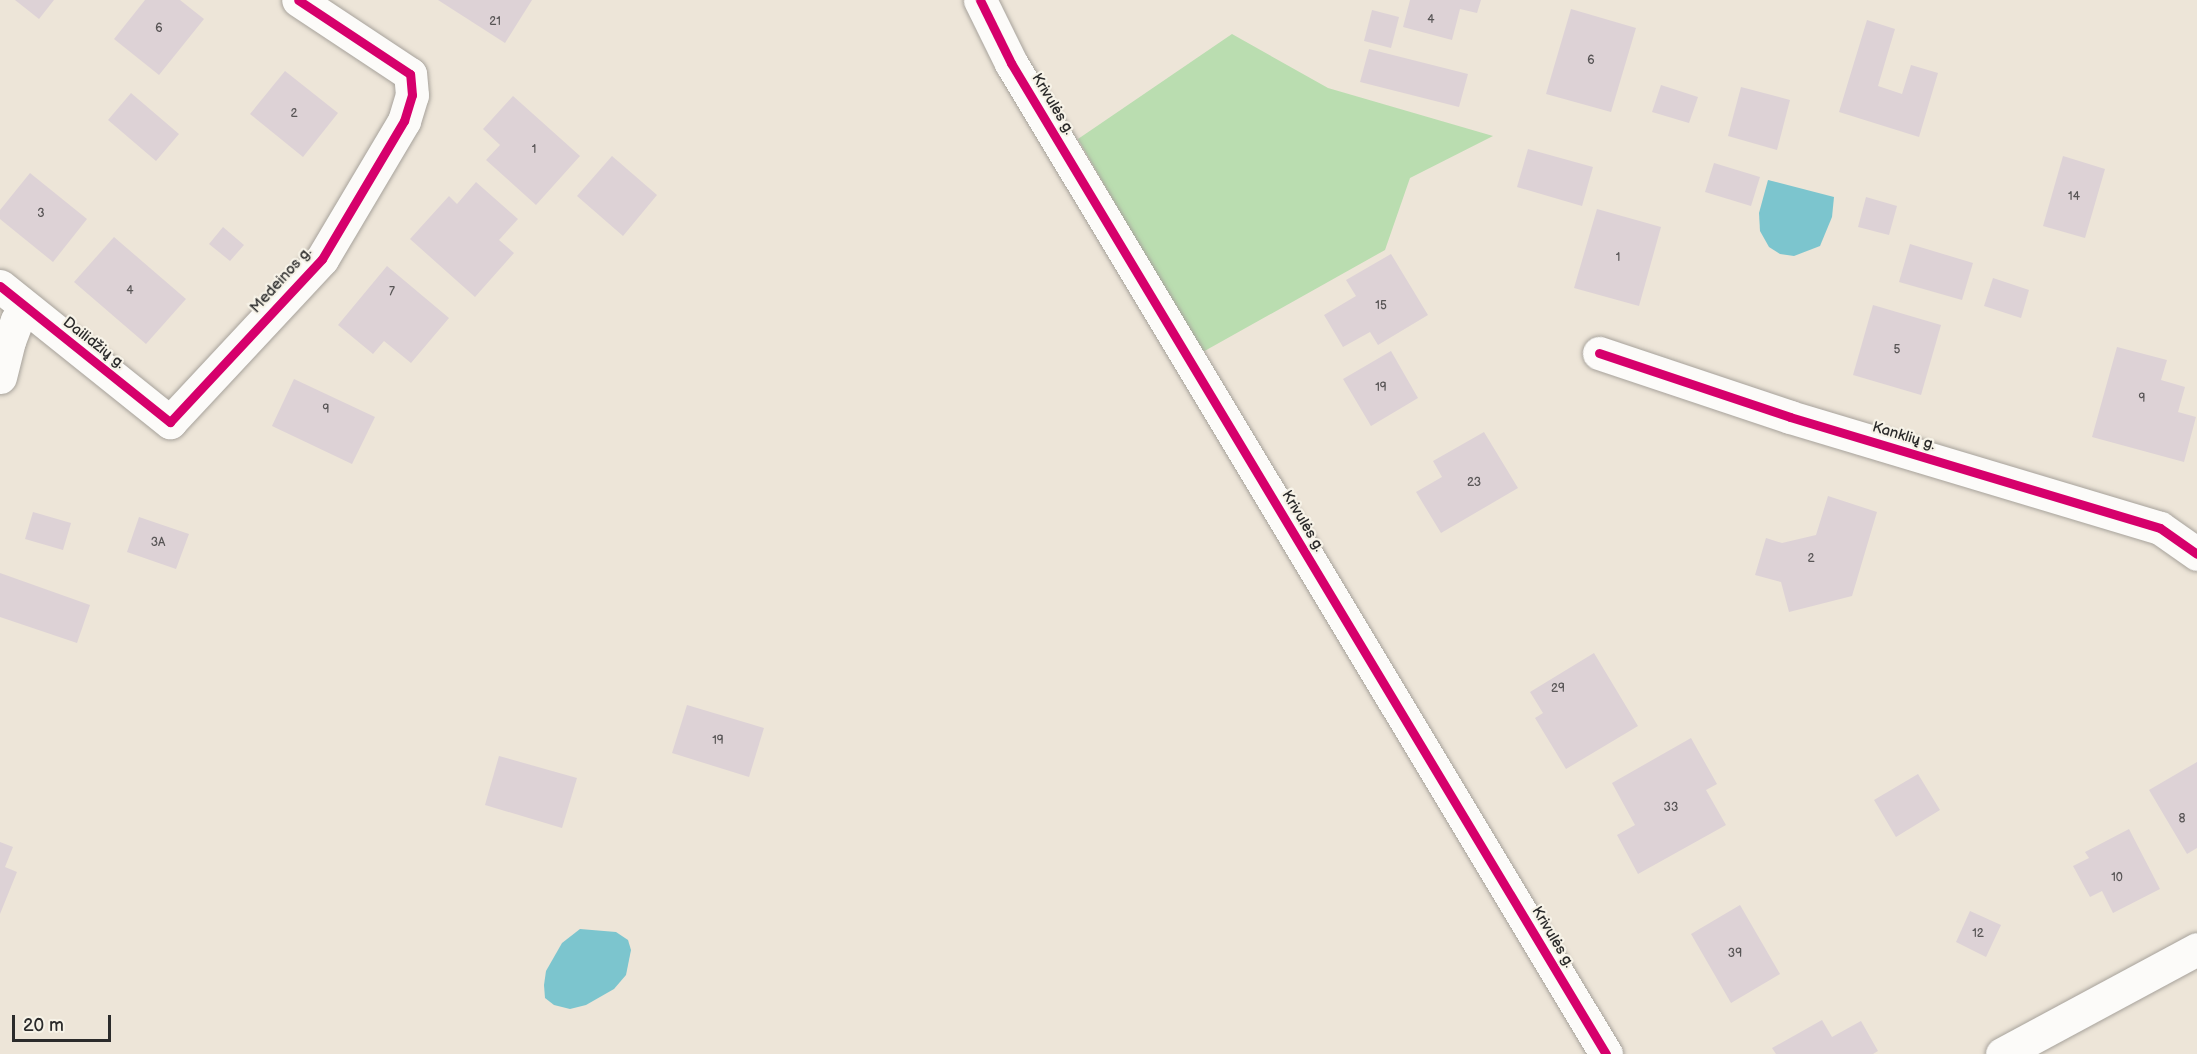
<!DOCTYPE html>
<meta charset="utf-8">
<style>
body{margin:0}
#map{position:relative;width:2197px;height:1054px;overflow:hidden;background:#ede5d8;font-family:"Balsamiq Sans",sans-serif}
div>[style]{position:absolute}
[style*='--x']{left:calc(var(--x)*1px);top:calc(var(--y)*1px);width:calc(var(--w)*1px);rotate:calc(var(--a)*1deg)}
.green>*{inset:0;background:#baddb0}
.water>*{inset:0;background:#7cc5ce}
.building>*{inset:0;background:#ddd2d6}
.roads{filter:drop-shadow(0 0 2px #a7a29b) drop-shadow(0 0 2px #a7a29b)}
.minor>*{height:33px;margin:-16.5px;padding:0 16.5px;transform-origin:16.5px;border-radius:16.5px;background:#fcfbf9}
.cycleway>*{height:9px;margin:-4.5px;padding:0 4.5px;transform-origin:4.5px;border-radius:4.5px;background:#d6006c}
span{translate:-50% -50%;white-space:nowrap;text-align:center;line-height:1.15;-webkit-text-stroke:4.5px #f7f3e8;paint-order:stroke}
.number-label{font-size:12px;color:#585556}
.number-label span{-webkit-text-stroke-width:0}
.street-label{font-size:15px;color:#2b2b2b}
.scale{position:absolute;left:12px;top:1015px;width:99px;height:27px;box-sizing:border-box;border:3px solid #2b2b2b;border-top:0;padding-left:8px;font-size:18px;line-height:21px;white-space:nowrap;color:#2b2b2b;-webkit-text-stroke:4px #f7f3e8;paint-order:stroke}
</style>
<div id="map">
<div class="green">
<div style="clip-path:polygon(1232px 34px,1328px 88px,1493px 136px,1410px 178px,1385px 250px,1201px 353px,1078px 139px)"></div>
</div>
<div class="water">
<div style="clip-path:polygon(1768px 180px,1834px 197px,1832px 217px,1820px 246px,1794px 256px,1780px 254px,1769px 247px,1760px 231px,1759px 213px)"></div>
<div style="clip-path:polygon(580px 929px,616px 932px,628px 940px,631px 950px,626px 975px,614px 989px,586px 1005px,570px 1009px,554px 1005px,545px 998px,544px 985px,546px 971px,562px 943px)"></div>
</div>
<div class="building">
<div style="clip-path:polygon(15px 0,54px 0,39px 19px)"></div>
<div style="clip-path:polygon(145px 0,180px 0,204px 19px,159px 75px,114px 39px)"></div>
<div style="clip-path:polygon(438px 0,532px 0,505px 43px)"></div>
<div style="clip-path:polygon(1410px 0,1481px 0,1477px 13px,1460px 9px,1452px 40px,1403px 27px)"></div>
<div style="clip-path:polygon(1571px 9px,1636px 28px,1611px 112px,1546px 94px)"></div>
<div style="clip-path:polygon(1372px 10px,1399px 17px,1391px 48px,1364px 41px)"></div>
<div style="clip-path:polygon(1867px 20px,1895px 29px,1878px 86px,1902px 94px,1911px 65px,1938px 73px,1919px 137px,1839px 112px)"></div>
<div style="clip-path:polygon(1369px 49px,1468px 74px,1459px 107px,1360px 82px)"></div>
<div style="clip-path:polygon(285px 71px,338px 113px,303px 157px,250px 114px)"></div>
<div style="clip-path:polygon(1661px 85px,1698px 97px,1689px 123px,1652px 112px)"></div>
<div style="clip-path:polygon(1741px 87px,1790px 100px,1777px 150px,1728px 136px)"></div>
<div style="clip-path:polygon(131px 93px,179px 134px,156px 161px,108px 120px)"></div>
<div style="clip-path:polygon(513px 96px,580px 156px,536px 205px,486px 160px,500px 145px,483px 129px)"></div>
<div style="clip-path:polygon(1528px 149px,1593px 167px,1582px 206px,1517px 187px)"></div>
<div style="clip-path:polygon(612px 156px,657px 195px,623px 236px,577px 196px)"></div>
<div style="clip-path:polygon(2063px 156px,2105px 169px,2085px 238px,2043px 226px)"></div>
<div style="clip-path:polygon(1714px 163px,1760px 177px,1751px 206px,1705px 192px)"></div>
<div style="clip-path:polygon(30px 173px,87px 219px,53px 262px,0 219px,0 210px)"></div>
<div style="clip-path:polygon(476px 182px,518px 219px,499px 240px,514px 253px,475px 297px,410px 239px,449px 196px,457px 204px)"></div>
<div style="clip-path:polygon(1866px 197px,1897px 206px,1889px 235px,1858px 227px)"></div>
<div style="clip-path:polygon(1597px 209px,1661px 227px,1639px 306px,1574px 288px)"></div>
<div style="clip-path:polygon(223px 227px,244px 245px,230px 261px,209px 244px)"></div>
<div style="clip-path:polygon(114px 237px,186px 299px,146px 344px,74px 282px)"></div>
<div style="clip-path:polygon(1910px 244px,1973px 263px,1962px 300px,1899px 282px)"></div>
<div style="clip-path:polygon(1391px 254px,1428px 315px,1378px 345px,1370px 332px,1343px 347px,1324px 315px,1356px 296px,1346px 280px)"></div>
<div style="clip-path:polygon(387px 266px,449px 318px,411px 363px,384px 341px,373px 354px,338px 325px)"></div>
<div style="clip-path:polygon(1993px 278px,2029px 290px,2021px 318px,1984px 306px)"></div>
<div style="clip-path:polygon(1873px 305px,1941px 325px,1921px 395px,1853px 375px)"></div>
<div style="clip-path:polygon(2117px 347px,2167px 360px,2161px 380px,2185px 387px,2178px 412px,2196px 417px,2184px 462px,2092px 437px)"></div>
<div style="clip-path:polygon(1391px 351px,1418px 398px,1371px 426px,1343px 379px)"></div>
<div style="clip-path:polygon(294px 379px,375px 417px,352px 464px,272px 426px)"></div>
<div style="clip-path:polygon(1484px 432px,1518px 488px,1441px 533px,1416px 492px,1442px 477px,1433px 461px)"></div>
<div style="clip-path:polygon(1828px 496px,1877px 512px,1852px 596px,1789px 612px,1781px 582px,1755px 575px,1766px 538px,1782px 543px,1816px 535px)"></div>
<div style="clip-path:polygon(33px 512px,71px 523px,63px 550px,25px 539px)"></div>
<div style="clip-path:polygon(139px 517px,189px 534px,176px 569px,127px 552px)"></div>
<div style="clip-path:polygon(0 573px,90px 605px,77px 643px,0 617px)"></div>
<div style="clip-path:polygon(1594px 653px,1638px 726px,1566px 769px,1535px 718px,1543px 713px,1530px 692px)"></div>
<div style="clip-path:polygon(687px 705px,764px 728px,749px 777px,672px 753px)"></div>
<div style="clip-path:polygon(1691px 738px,1717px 784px,1706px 790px,1726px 825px,1638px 874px,1617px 835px,1635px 825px,1612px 783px)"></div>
<div style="clip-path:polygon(499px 756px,577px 778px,562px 828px,485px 805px)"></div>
<div style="clip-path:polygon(2197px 762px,2197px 848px,2187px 854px,2149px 790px)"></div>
<div style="clip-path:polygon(1918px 774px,1940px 810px,1896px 837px,1874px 800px)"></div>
<div style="clip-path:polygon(2129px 829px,2160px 889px,2113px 913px,2102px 891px,2090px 897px,2073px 866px,2089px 858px,2085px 852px)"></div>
<div style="clip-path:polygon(0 842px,13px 847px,5px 867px,17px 872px,0 914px)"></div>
<div style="clip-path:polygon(1740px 905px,1780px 974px,1731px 1003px,1691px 934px)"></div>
<div style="clip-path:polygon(1970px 911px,2001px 925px,1986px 957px,1956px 942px)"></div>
<div style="clip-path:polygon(1822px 1020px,1832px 1037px,1861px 1021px,1878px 1051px,1873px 1054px,1776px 1054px,1772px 1048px)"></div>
</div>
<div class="roads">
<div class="minor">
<div style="--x:980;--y:0;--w:70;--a:63.8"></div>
<div style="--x:1011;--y:63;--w:1156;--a:59.02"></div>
<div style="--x:0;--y:286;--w:218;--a:38.7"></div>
<div style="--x:170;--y:422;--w:223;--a:-47"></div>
<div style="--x:322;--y:259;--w:161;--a:-59.3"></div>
<div style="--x:404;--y:121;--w:27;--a:-73"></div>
<div style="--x:412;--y:95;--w:21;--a:-95"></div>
<div style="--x:410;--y:74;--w:134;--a:-146.5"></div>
<div style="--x:1599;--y:353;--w:201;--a:18.5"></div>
<div style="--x:1790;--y:417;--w:386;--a:16.7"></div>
<div style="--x:2160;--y:528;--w:45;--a:35.1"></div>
<div style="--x:0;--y:377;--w:37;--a:-76"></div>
<div style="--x:9;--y:341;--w:22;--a:-69"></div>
<div style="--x:17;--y:320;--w:15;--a:-53"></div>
<div style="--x:2002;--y:1054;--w:221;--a:-28.3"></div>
</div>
</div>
<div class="cycleway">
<div style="--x:980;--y:0;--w:70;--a:63.8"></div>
<div style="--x:1011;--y:63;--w:1156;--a:59.02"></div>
<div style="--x:0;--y:286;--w:218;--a:38.7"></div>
<div style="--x:170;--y:422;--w:223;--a:-47"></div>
<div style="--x:322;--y:259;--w:161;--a:-59.3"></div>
<div style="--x:404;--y:121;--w:27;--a:-73"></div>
<div style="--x:412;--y:95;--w:21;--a:-95"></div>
<div style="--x:410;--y:74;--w:134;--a:-146.5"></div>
<div style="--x:1599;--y:353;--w:201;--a:18.5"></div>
<div style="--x:1790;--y:417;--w:386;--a:16.7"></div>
<div style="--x:2160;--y:528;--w:45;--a:35.1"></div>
</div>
<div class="number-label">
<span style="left:1431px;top:20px">4</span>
<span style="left:495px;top:22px">21</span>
<span style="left:159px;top:29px">6</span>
<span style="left:1591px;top:61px">6</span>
<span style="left:294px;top:114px">2</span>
<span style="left:534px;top:150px">1</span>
<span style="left:2074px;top:197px">14</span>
<span style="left:41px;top:214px">3</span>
<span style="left:1618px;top:258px">1</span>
<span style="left:130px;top:291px">4</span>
<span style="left:392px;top:292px">7</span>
<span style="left:1381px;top:306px">15</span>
<span style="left:1897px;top:350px">5</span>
<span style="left:1381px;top:388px">19</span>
<span style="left:2142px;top:399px">9</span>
<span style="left:326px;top:410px">9</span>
<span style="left:1474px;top:483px">23</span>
<span style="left:158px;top:543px">3A</span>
<span style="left:1811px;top:559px">2</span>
<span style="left:1558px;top:689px">29</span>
<span style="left:718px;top:741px">19</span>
<span style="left:1671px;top:808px">33</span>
<span style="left:2182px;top:819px">8</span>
<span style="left:2117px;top:878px">10</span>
<span style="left:1978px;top:934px">12</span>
<span style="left:1735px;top:954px">39</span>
</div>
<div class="street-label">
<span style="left:1053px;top:104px;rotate:59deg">Krivulės g.</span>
<span style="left:281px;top:280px;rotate:-48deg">Medeinos g.</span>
<span style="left:94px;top:343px;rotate:38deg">Dailidžių g.</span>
<span style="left:1904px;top:436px;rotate:17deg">Kanklių g.</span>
<span style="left:1303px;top:521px;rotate:59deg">Krivulės g.</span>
<span style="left:1553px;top:937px;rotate:59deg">Krivulės g.</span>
</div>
<div class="scale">20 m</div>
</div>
